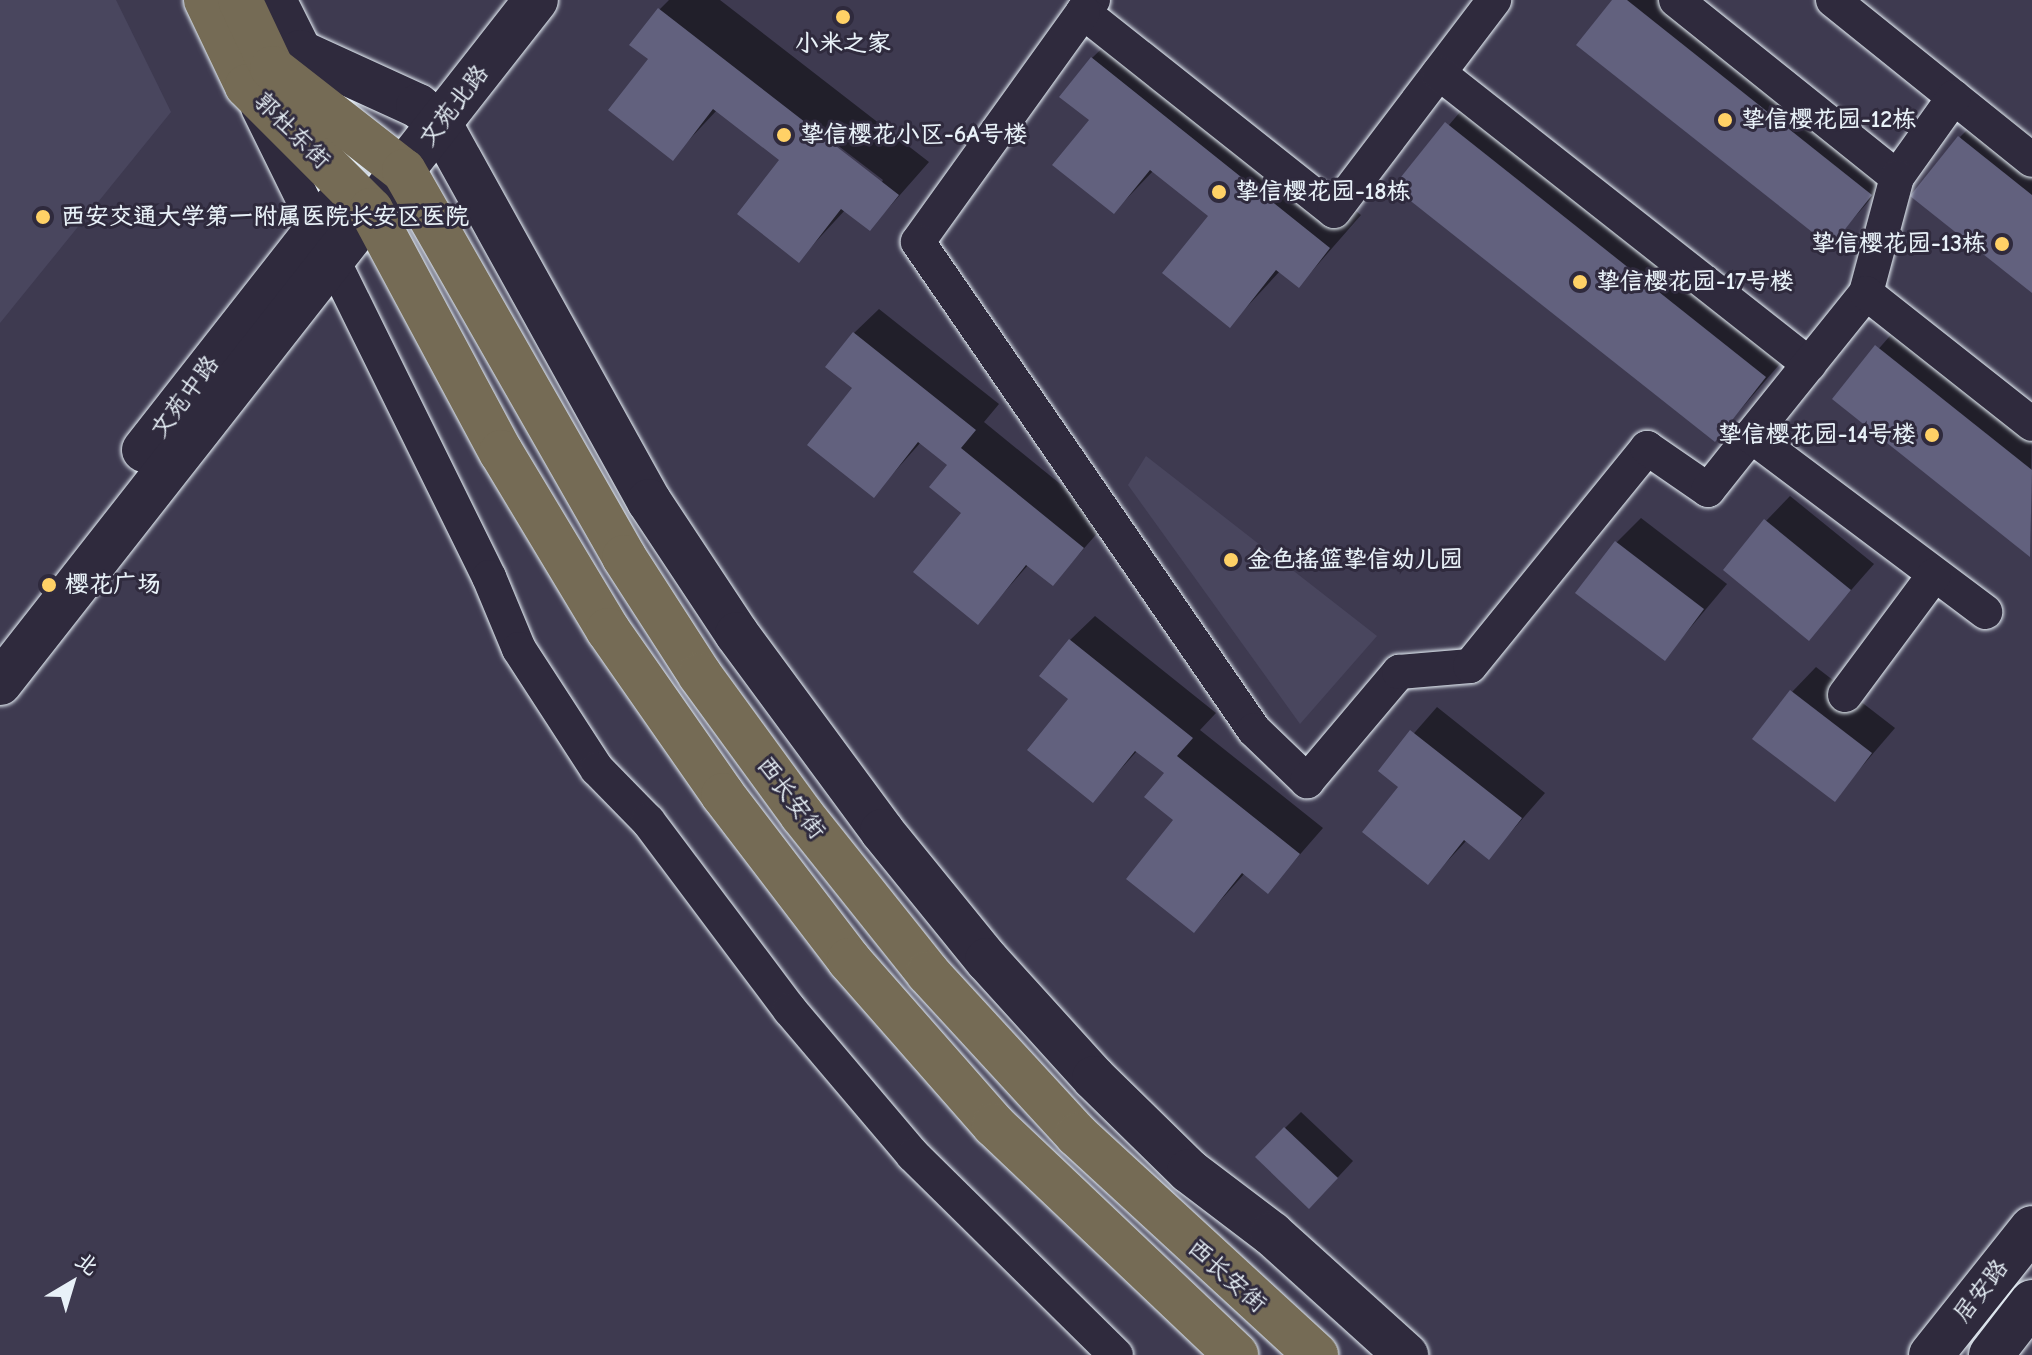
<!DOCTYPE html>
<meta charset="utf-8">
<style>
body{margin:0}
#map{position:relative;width:2032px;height:1355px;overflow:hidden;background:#3e3a50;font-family:"Comic Neue","LXGW WenKai TC",sans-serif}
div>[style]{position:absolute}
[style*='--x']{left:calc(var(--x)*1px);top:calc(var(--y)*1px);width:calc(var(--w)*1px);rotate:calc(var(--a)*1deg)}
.built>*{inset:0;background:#49465e}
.shadow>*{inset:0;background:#0007}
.building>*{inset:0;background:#62617e}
.roads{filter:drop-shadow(0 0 2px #e8f1f8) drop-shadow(0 0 2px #e8f1f8)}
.street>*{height:34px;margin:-17px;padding:0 17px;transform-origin:17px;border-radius:17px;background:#2f2a3d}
.secondary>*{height:44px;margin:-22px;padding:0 22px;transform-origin:22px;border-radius:22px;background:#2f2a3d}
.primary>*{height:44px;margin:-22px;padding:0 22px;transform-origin:22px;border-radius:22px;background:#756b55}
.dots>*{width:22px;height:22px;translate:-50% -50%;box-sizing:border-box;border:4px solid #2f2a3d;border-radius:50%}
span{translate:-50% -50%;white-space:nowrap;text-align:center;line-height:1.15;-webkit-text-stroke:6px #2f2a3d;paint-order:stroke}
.poi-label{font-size:24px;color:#e8f1f8;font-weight:700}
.left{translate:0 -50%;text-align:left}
.right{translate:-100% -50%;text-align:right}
.street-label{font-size:24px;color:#e8f1f8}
.north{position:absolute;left:32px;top:1243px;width:80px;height:80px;-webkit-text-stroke:6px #2f2a3d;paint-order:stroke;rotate:38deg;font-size:22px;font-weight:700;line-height:32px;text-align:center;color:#e8f1f8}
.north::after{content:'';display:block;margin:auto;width:28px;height:36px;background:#e8f1f8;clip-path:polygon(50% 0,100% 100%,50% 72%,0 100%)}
</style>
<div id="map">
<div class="built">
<div style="clip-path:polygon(0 0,116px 0,171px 112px,0 323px)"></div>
<div style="clip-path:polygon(1146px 456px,1377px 636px,1300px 724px,1128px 485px)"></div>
</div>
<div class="shadow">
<div style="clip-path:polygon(evenodd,669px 0,720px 0,929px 162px,870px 229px,846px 209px,799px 260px,782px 160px,718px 109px,672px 158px,651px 59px,659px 10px,669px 0,811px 125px,883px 180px,881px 184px,809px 128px,811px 125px)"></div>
<div style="clip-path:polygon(1614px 0,1699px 0,1903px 162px,1831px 244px)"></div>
<div style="clip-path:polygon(1125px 26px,1361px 215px,1299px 286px,1280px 271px,1230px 325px,1211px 216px,1154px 170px,1114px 212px,1091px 120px,1092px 58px)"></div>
<div style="clip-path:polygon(1478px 91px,1797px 344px,1715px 439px,1396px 187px)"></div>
<div style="clip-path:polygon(1992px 105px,2032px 137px,2032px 290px,1960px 137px)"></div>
<div style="clip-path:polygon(879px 309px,999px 404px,984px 422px,1107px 522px,1053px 584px,1029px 564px,978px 622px,964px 512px,950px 465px,921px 442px,874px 495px,855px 388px,854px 333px)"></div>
<div style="clip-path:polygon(1909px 314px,2032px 412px,2030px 554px,1835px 399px)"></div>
<div style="clip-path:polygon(1790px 496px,1874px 564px,1809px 638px,1766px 521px)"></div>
<div style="clip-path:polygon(1641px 518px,1727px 584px,1665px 658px,1616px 543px)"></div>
<div style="clip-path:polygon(1095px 616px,1216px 713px,1200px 730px,1323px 828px,1268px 891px,1245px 873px,1194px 930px,1166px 773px,1137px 751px,1093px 800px,1071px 699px,1070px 640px)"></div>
<div style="clip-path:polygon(1816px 667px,1895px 728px,1834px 799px,1792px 692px)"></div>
<div style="clip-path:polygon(1437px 707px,1545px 793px,1489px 857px,1467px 840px,1428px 882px,1401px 787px,1381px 771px)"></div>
<div style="clip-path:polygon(1301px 1112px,1353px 1161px,1326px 1190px,1285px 1128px)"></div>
</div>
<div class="building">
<div style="clip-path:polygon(1612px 0,1627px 0,1872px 195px,1831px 247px,1576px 45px)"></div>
<div style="clip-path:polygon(658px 8px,899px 195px,870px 231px,841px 209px,799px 263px,737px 214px,779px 160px,713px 109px,673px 161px,608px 110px,648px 59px,629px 45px)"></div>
<div style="clip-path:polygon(1091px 57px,1330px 248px,1299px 288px,1276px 270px,1230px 328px,1162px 273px,1208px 216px,1150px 170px,1114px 214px,1052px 165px,1089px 120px,1059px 97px)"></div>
<div style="clip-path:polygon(1445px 122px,1766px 377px,1715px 442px,1393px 187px)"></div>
<div style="clip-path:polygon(1958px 136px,2032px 195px,2032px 293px,1910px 196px)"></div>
<div style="clip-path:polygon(853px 332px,976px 430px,961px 448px,1084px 548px,1053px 586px,1026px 565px,978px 625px,913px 572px,961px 513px,929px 487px,947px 465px,918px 442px,874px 498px,807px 445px,852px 388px,825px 367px)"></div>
<div style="clip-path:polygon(1875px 345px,2032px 470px,2030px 557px,1832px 399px)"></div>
<div style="clip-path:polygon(1764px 519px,1851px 590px,1809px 641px,1723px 570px)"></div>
<div style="clip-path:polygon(1615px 541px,1704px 609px,1665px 661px,1575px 593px)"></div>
<div style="clip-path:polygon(1069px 639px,1193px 738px,1177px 756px,1300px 854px,1268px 894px,1242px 873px,1194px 933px,1126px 879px,1173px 820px,1144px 797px,1164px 773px,1135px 751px,1093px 803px,1027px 750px,1068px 699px,1039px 676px)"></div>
<div style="clip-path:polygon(1790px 690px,1872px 753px,1835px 802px,1752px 739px)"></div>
<div style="clip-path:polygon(1410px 730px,1522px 818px,1489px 860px,1464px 840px,1428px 885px,1362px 832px,1398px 787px,1378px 771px)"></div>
<div style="clip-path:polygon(1284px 1127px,1338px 1178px,1309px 1209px,1255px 1157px)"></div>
</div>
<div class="roads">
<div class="street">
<div style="--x:1093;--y:0;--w:16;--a:130"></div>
<div style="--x:1083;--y:12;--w:320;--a:38.4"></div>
<div style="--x:1334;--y:211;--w:265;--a:-52.8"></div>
<div style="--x:1676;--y:0;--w:283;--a:38.7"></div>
<div style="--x:1833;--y:0;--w:255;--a:38.8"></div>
<div style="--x:1083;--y:12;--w:283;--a:125.7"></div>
<div style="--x:918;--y:242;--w:592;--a:55.45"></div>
<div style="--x:1254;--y:730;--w:74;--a:43.9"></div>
<div style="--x:1307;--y:781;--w:143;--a:-49.8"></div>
<div style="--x:1399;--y:672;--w:71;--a:-4.8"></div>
<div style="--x:1470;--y:666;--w:281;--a:-50.9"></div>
<div style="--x:1647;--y:448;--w:74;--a:34.5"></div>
<div style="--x:1708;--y:490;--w:69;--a:-51.5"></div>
<div style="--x:1439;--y:73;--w:471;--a:38.2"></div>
<div style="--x:1954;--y:97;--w:98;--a:125.5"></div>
<div style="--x:1897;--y:177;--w:120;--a:105"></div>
<div style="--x:1866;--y:293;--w:184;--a:128.8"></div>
<div style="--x:1751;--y:436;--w:293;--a:36.9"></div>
<div style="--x:258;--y:108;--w:523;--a:63.78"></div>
<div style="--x:489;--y:577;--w:78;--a:67.4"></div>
<div style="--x:519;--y:649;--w:143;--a:57"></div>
<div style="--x:597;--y:769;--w:73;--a:45.6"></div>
<div style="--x:648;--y:821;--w:236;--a:53.1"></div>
<div style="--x:790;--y:1010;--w:190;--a:49.7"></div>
<div style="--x:913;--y:1155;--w:285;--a:44.6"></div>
<div style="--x:1866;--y:293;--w:211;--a:38.3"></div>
<div style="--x:1845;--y:695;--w:149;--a:-53.4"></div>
</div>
<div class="secondary">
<div style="--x:274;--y:0;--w:58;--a:63.4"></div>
<div style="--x:300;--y:52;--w:130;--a:24.6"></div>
<div style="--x:418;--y:106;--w:28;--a:39"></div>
<div style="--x:440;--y:124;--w:431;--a:61"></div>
<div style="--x:649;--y:501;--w:159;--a:56.5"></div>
<div style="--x:737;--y:634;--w:245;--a:53.6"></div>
<div style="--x:882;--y:831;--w:166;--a:50.9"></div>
<div style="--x:987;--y:960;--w:159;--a:47.8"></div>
<div style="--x:1094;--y:1078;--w:133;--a:44.4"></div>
<div style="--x:1189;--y:1171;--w:104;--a:37.2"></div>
<div style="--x:1272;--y:1234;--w:181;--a:42.1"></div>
<div style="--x:144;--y:450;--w:311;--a:-51.9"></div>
<div style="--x:0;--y:683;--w:868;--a:-51.88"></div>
<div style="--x:1931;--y:1355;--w:162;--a:-51.5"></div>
<div style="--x:1991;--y:1355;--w:67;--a:-52.3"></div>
</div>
<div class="primary">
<div style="--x:206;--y:0;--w:95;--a:64.5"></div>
<div style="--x:247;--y:86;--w:175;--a:45"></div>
<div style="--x:371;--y:210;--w:275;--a:61.8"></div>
<div style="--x:501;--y:452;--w:208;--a:59"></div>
<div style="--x:608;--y:630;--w:201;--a:55.1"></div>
<div style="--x:723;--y:795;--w:208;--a:52.6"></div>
<div style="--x:849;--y:960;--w:220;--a:48.7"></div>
<div style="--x:994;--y:1125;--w:334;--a:43.5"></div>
<div style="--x:240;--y:0;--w:75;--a:64.8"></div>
<div style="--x:272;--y:68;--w:167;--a:38"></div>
<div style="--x:404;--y:171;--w:444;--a:60.3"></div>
<div style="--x:624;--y:557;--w:140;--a:57.2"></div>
<div style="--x:700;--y:675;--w:173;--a:53.9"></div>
<div style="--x:802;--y:815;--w:202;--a:51.4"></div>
<div style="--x:928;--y:973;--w:220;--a:47.4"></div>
<div style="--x:1077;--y:1135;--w:325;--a:42.6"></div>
</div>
</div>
<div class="dots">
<div style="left:843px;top:17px;background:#ffd166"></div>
<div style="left:1725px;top:120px;background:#ffd166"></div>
<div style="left:784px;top:135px;background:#ffd166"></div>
<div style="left:1219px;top:192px;background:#ffd166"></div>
<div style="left:43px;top:217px;background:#ffd166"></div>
<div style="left:2002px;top:244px;background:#ffd166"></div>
<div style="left:1580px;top:282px;background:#ffd166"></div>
<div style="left:1932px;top:435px;background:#ffd166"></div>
<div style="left:1231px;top:560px;background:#ffd166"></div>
<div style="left:49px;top:585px;background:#ffd166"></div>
</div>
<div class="poi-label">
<span style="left:843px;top:44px">小米之家</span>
<span class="left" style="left:1741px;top:120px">挚信樱花园-12栋</span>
<span class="left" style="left:800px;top:135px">挚信樱花小区-6A号楼</span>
<span class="left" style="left:1235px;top:192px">挚信樱花园-18栋</span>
<span class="left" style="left:61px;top:217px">西安交通大学第一附属医院长安区医院</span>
<span class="right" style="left:1986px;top:244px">挚信樱花园-13栋</span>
<span class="left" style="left:1596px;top:282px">挚信樱花园-17号楼</span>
<span class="right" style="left:1916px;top:435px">挚信樱花园-14号楼</span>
<span class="left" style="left:1247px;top:560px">金色摇篮挚信幼儿园</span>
<span class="left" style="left:65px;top:585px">樱花广场</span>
</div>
<div class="street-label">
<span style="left:454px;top:106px;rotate:-52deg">文苑北路</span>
<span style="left:292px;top:131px;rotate:45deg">郭杜东街</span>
<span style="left:185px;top:397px;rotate:-53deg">文苑中路</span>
<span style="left:791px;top:798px;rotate:53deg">西长安街</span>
<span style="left:1227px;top:1276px;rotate:42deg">西长安街</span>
<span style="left:1981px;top:1291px;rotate:-52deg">居安路</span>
</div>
<div class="north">北</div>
</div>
